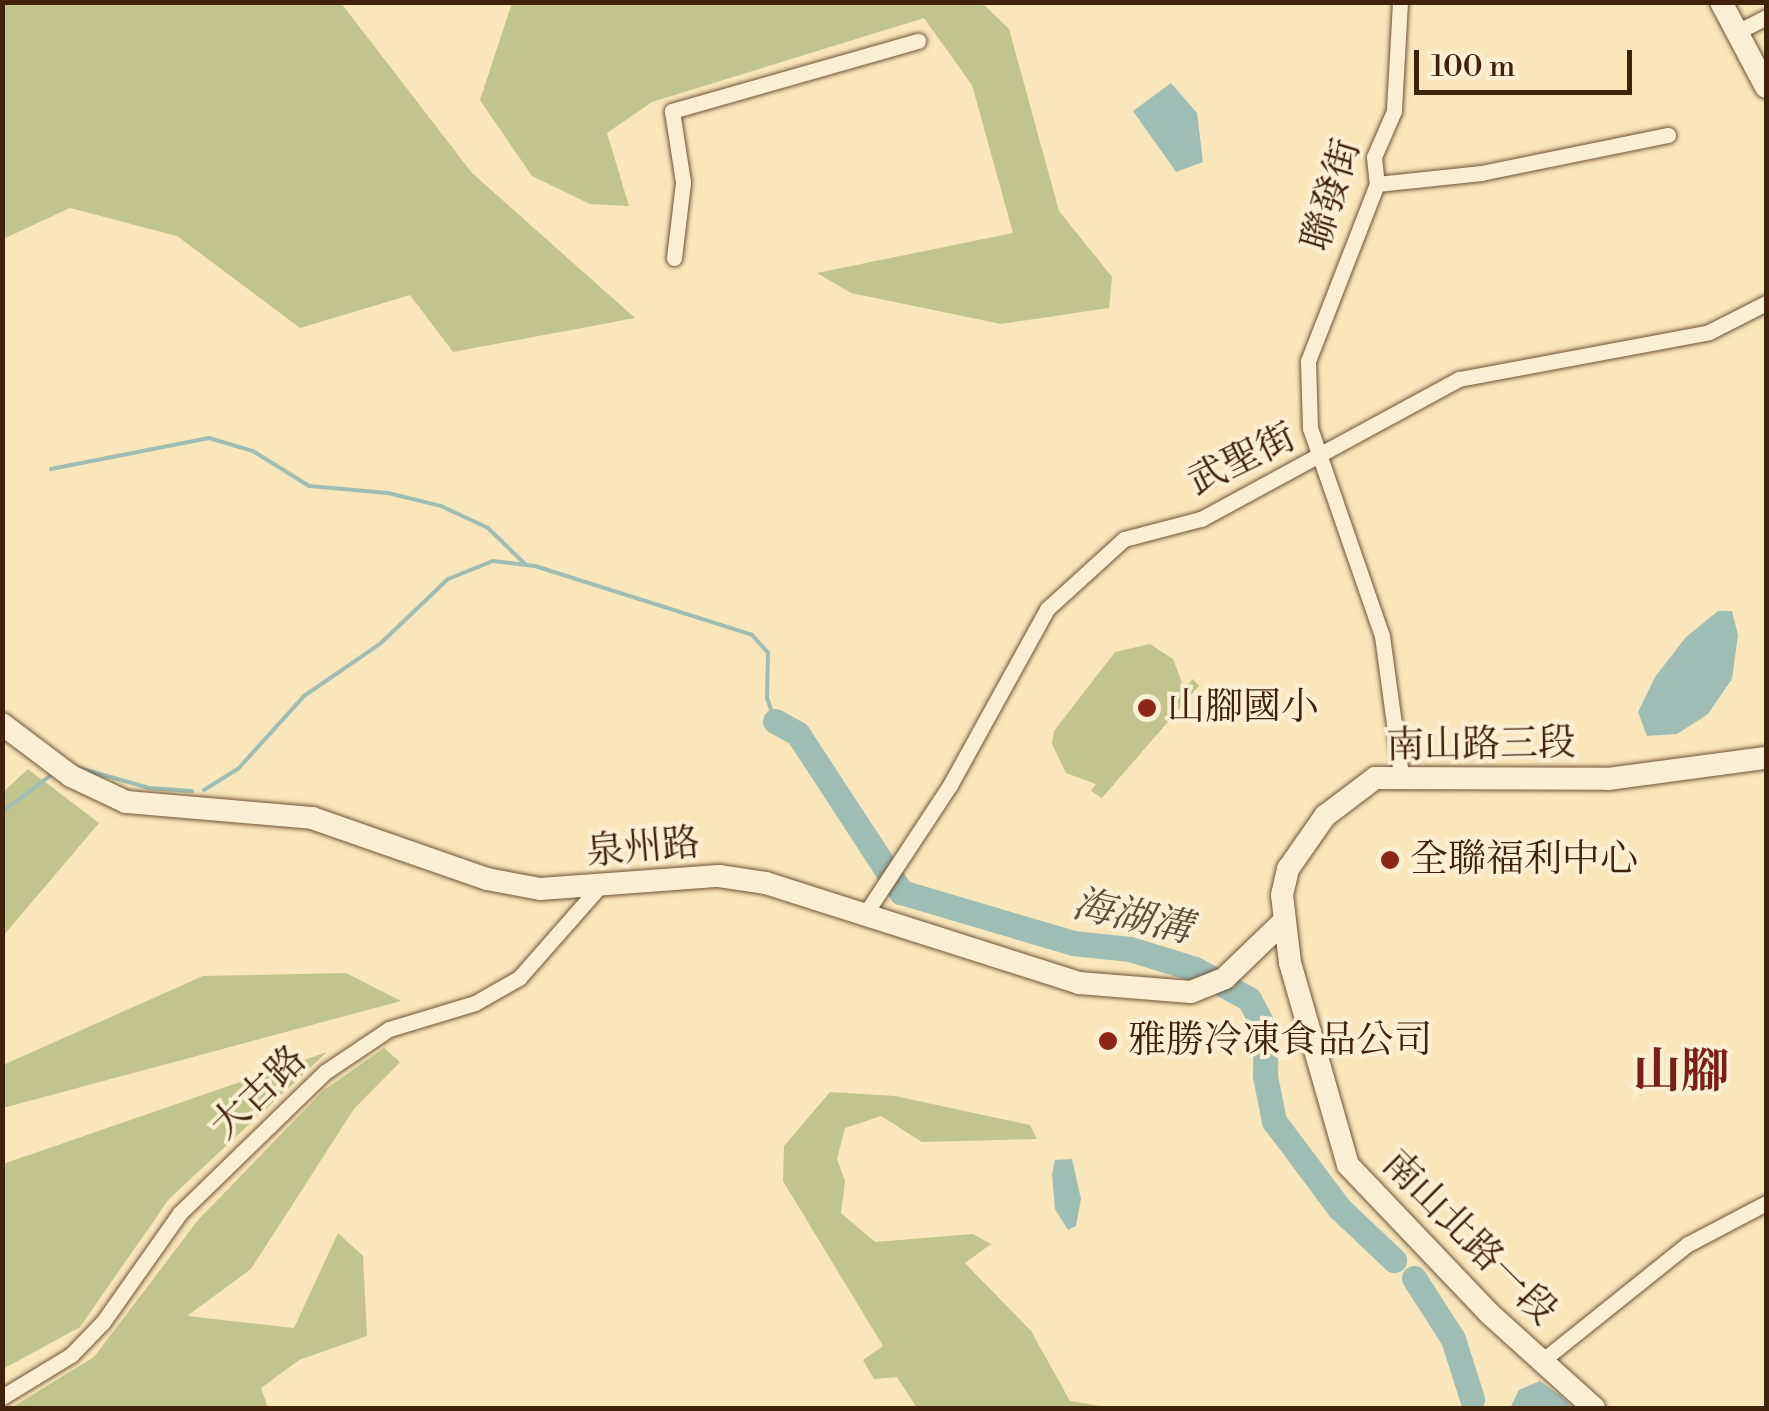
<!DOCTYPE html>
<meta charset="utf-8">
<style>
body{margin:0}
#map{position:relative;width:1769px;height:1411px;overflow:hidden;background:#f9e6bb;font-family:"Libre Bodoni","Noto Serif TC",serif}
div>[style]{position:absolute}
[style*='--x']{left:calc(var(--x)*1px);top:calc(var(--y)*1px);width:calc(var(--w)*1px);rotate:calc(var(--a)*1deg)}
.green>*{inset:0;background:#c1c48d}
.water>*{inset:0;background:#9ebeb5}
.stream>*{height:4px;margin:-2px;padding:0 2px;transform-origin:2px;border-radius:2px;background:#9ebeb5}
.river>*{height:25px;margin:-12.5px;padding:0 12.5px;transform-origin:12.5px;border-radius:12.5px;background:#9ebeb5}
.roads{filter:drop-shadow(0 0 2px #6e5336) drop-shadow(0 0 2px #6e5336)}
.street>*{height:15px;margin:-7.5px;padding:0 7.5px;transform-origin:7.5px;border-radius:7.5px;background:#fbefd3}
.secondary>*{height:22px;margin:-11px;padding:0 11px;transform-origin:11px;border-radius:11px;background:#fbefd3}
.dots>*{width:28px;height:28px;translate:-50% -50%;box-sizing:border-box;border:5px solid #fbefd3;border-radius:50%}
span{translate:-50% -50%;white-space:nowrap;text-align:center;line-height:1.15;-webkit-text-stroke:8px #fbefd3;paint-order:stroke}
.street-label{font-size:38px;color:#40220a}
.poi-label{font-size:38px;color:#40220a}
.left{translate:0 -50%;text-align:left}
.water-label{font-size:40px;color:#5c513d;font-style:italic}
.district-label{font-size:48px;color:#7a1f14;font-weight:700}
.frame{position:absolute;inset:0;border:5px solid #40220a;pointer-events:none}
.scale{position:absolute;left:1414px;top:50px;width:218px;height:45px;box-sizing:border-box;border:5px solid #40220a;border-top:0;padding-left:12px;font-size:30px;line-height:35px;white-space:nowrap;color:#40220a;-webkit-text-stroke:8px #fbefd3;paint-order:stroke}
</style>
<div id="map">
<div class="green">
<div style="clip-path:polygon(2px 3px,341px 3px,472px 173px,635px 318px,453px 352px,410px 295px,300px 328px,177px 236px,70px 208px,3px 239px)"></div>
<div style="clip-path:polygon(512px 3px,982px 3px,1009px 29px,1059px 211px,1112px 277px,1109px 308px,1001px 324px,851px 293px,817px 273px,1013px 233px,972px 85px,924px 18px,652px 102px,607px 133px,629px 206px,590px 204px,532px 176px,480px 100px)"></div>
<div style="clip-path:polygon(1150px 644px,1173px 659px,1184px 688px,1193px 679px,1199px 686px,1102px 798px,1091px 791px,1096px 784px,1066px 773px,1052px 744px,1054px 731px,1115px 652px)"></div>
<div style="clip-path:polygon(28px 769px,99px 823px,3px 936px,3px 792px)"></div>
<div style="clip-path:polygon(346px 973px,401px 1001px,3px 1108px,3px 1065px,203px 976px)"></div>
<div style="clip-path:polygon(384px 1048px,400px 1062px,354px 1109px,251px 1269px,187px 1316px,294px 1328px,338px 1233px,363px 1256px,367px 1336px,299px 1360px,261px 1388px,268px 1408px,11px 1408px,94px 1357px,198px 1220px,324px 1090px)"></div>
<div style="clip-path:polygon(327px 1052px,169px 1199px,80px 1327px,3px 1369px,3px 1164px)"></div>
<div style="clip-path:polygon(830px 1092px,895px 1096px,1030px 1125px,1037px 1139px,922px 1142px,881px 1116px,845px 1128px,837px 1159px,845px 1181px,841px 1213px,875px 1242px,973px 1234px,991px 1244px,965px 1263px,1031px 1331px,1070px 1401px,1112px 1408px,917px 1408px,897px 1377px,874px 1379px,863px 1360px,883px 1346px,783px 1181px,784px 1146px)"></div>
</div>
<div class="water">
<div style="clip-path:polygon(1171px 83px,1197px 113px,1203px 162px,1176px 172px,1133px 111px)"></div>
<div style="clip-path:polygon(1718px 611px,1732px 611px,1738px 635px,1732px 679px,1708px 714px,1677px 734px,1647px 736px,1638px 712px,1655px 677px,1686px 637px)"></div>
<div style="clip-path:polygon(1072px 1159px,1081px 1199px,1076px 1226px,1068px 1230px,1055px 1209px,1052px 1174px,1055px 1160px)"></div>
<div style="clip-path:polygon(1540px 1381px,1562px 1397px,1573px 1408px,1510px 1408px,1519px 1390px)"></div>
</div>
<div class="stream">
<div style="--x:51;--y:469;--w:161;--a:-11.1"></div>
<div style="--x:209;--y:438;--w:46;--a:16.5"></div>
<div style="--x:253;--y:451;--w:66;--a:32"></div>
<div style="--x:309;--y:486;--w:79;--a:5.1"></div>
<div style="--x:388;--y:493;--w:55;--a:13.8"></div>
<div style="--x:441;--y:506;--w:52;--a:25.1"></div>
<div style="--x:488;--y:528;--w:52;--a:44.2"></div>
<div style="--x:79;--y:768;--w:73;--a:15.9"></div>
<div style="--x:149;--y:788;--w:43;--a:4"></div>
<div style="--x:204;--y:790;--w:40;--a:-32"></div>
<div style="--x:238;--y:769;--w:98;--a:-47.9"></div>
<div style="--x:304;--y:696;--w:93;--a:-34.5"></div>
<div style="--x:381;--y:643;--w:93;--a:-43.7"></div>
<div style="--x:448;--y:579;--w:48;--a:-21.8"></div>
<div style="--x:493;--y:561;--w:42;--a:6.8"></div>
<div style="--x:535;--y:566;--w:228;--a:17.6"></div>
<div style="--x:752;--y:635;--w:24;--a:48"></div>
<div style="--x:768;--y:653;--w:45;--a:91.3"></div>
<div style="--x:767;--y:698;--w:24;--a:71"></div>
<div style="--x:2;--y:812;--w:60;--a:-36.9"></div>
</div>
<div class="river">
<div style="--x:775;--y:721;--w:26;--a:29"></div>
<div style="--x:798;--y:734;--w:189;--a:56.9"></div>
<div style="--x:901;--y:892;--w:179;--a:16.5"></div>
<div style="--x:1073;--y:943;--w:57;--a:6"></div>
<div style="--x:1130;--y:949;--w:68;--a:17.1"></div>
<div style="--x:1195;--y:969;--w:62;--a:29.1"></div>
<div style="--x:1249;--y:999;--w:36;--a:62"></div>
<div style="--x:1266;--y:1031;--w:45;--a:91.3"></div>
<div style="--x:1265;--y:1076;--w:46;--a:78.7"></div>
<div style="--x:1274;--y:1121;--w:109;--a:53.2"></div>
<div style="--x:1339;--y:1208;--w:76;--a:43.4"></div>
<div style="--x:1414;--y:1278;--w:72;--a:57.4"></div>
<div style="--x:1453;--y:1339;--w:63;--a:72.4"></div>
</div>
<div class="roads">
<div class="street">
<div style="--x:1400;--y:2;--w:109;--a:93.2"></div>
<div style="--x:1394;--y:111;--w:50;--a:113.5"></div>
<div style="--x:1374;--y:157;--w:27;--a:84"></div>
<div style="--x:1377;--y:184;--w:190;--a:111.3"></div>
<div style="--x:1308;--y:361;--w:67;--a:88.3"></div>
<div style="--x:1310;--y:428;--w:220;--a:70.9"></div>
<div style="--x:1382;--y:636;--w:139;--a:82.2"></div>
<div style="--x:1737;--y:32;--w:33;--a:-27"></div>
<div style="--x:1377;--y:184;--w:105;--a:-6"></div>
<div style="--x:1481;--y:173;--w:191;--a:-11.5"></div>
<div style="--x:674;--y:258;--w:77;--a:-83.2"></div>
<div style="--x:683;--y:182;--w:72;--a:-98.8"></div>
<div style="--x:672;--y:111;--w:256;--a:-15.9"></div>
<div style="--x:863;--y:917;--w:158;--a:-56.6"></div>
<div style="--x:950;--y:785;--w:201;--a:-61.1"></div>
<div style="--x:1047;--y:609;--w:104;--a:-42.3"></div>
<div style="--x:1124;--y:539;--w:80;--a:-14.6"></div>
<div style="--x:1201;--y:519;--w:294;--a:-28.5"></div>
<div style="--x:1459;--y:379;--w:254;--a:-10.6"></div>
<div style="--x:1709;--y:332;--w:64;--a:-27"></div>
<div style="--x:1543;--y:1360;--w:186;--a:-38.7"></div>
<div style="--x:1688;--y:1244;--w:88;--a:-27.7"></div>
<div style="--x:2;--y:1397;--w:81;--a:-31.3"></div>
<div style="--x:71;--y:1355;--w:46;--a:-45.9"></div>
<div style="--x:103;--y:1322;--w:133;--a:-54.8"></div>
<div style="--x:180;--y:1213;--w:202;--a:-44.2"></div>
<div style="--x:325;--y:1072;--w:77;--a:-33.9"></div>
<div style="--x:389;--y:1029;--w:90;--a:-16.8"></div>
<div style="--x:475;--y:1003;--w:51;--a:-29.6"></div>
<div style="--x:519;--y:978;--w:120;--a:-48.7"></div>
</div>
<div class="secondary">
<div style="--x:1721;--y:2;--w:96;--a:62.1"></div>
<div style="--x:2;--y:724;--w:86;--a:37"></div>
<div style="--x:71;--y:776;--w:61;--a:25.3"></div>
<div style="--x:126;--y:802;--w:187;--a:4.9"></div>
<div style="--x:312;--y:818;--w:185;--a:19.2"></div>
<div style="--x:487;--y:879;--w:54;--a:10.7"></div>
<div style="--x:540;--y:889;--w:179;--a:-4.2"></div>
<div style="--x:719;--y:876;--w:48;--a:8.5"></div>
<div style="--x:766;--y:883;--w:329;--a:17.7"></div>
<div style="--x:1079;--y:983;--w:112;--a:4.6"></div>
<div style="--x:1191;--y:992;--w:37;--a:-22"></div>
<div style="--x:1225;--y:978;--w:81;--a:-44"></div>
<div style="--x:1594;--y:1408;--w:142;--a:-137.9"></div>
<div style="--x:1489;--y:1313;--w:204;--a:-133.6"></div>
<div style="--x:1348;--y:1165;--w:210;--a:-106"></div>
<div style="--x:1290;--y:963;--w:68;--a:-96.7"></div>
<div style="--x:1282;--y:895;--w:27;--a:-77"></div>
<div style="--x:1288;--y:869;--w:65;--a:-55.1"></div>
<div style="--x:1325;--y:816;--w:63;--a:-37.2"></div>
<div style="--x:1375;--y:778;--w:233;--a:0.2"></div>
<div style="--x:1608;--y:779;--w:159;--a:-7.6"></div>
</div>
</div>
<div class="dots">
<div style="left:1147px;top:708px;background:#8f2418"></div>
<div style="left:1390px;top:860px;background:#8f2418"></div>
<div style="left:1108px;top:1041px;background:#8f2418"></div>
</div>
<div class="street-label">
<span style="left:1332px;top:195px;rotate:-73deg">聯發街</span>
<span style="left:1242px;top:460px;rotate:-26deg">武聖街</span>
<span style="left:1481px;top:745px;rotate:-1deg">南山路三段</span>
<span style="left:643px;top:848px;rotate:-5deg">泉州路</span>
<span style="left:259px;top:1093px;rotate:-44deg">大古路</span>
<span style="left:1469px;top:1238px;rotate:45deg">南山北路一段</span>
</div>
<div class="poi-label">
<span class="left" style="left:1167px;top:708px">山腳國小</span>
<span class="left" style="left:1410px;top:860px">全聯福利中心</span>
<span class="left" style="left:1128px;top:1041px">雅勝冷凍食品公司</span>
</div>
<div class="water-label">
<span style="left:1132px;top:917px;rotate:13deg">海湖溝</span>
</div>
<div class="district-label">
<span style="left:1681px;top:1074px">山腳</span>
</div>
<div class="frame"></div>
<div class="scale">100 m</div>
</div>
